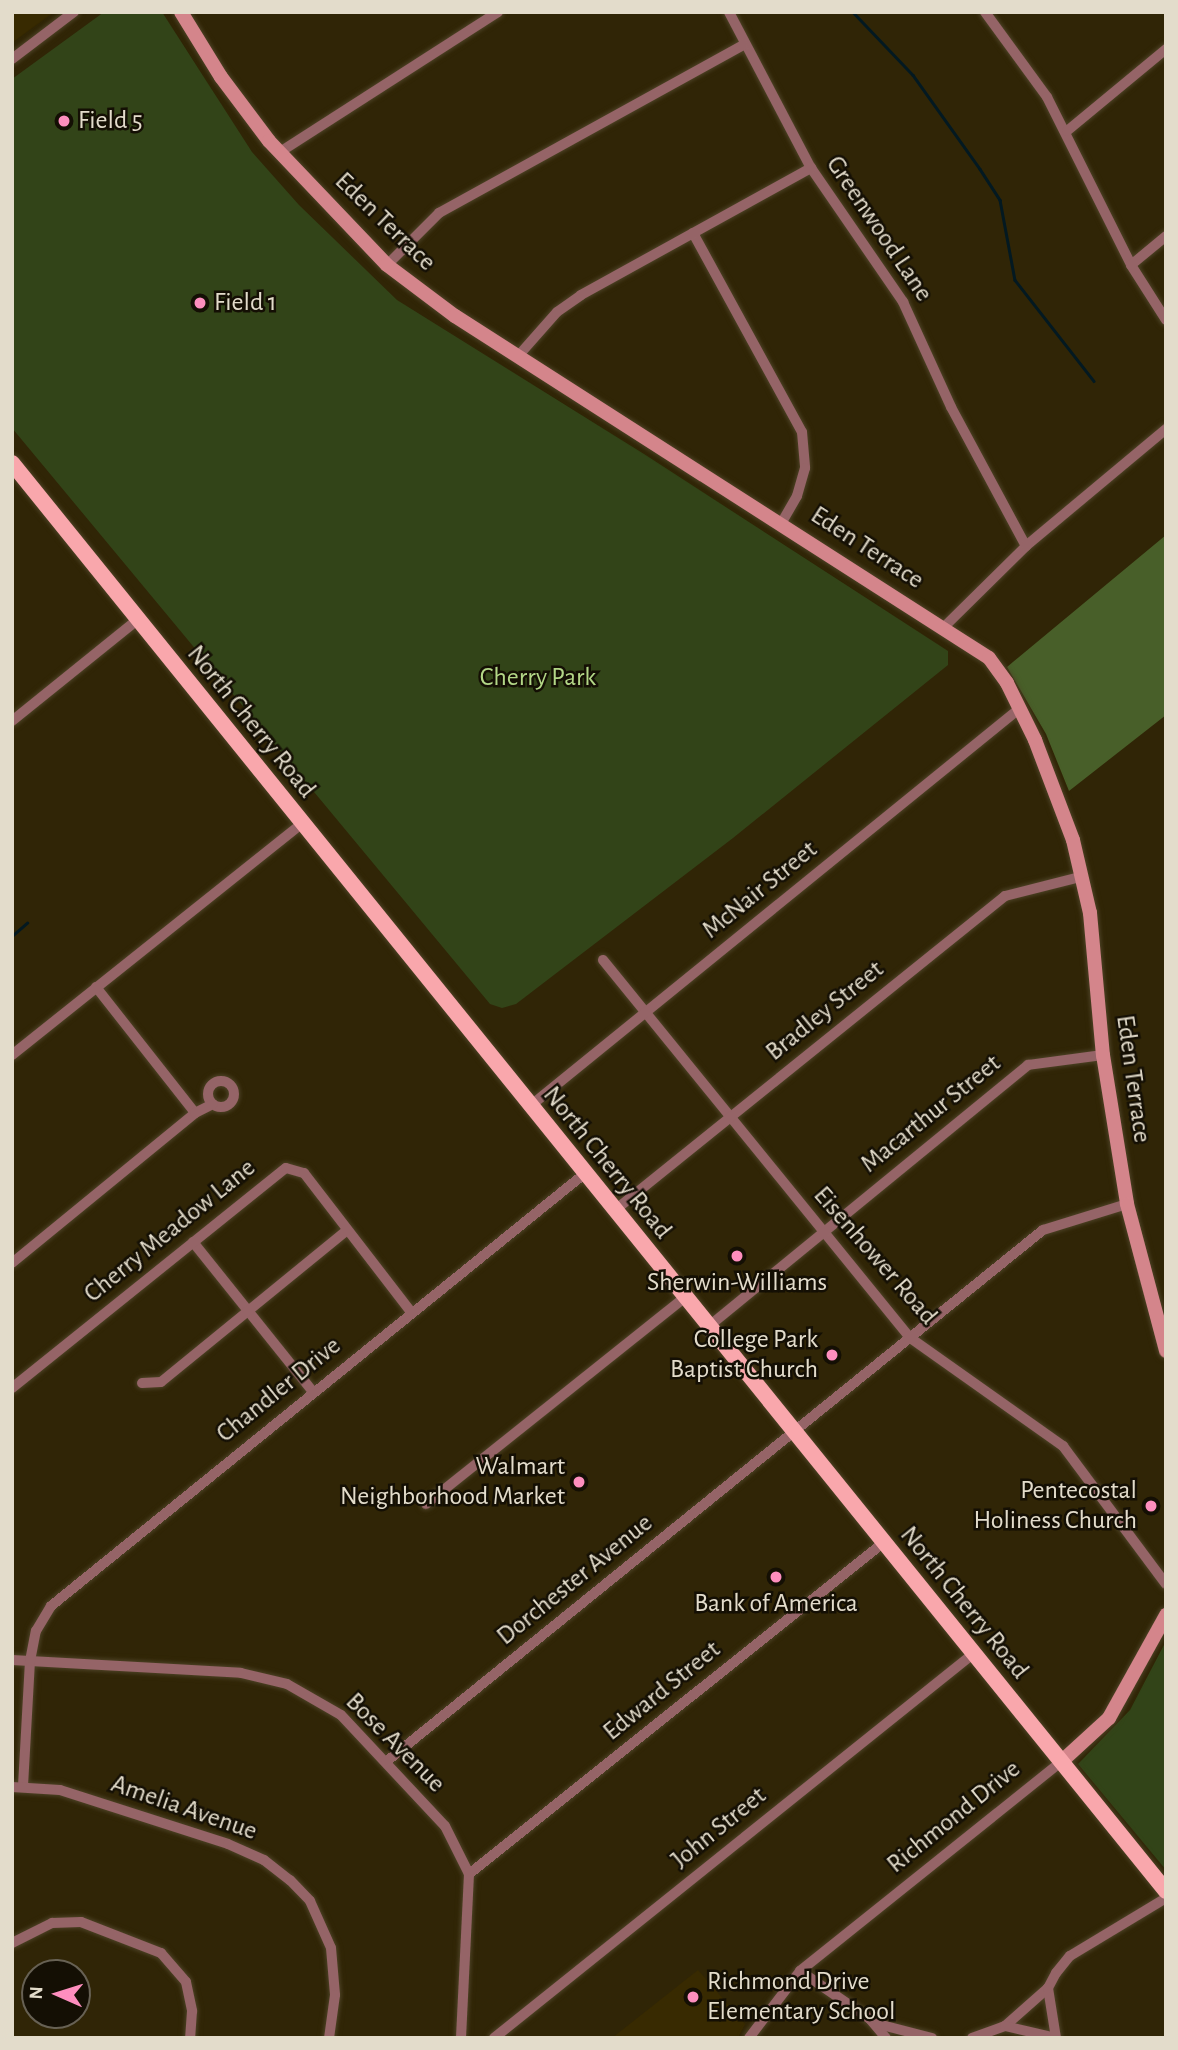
<!DOCTYPE html>
<style>
body{margin:0}
#map{position:relative;width:1178px;height:2050px;overflow:hidden;background:#302506;font-family:"Alegreya Sans",sans-serif}
div>[style]{position:absolute}
[style*='--x']{left:calc(var(--x)*1px);top:calc(var(--y)*1px);width:calc(var(--w)*1px);rotate:calc(var(--a)*1deg)}
.built>*{inset:0;background:#382a01}
.green>*{inset:0;background:#324418}
.forest>*{inset:0;background:#485f29}
.stream>*{height:2.5px;margin:-1.25px;padding:0 1.25px;transform-origin:1.25px;border-radius:1.25px;background:#031921}
.roads{filter:drop-shadow(0 0 2px #4d4226) drop-shadow(0 0 2px #4d4226)}
.street>*{height:10px;margin:-5px;padding:0 5px;transform-origin:5px;border-radius:5px;background:#956467}
.street>.ring{margin:-5px;padding:0;box-sizing:content-box;background:none;border:10px solid #956467;border-radius:50%}
.secondary>*{height:14px;margin:-7px;padding:0 7px;transform-origin:7px;border-radius:7px;background:#d4858b}
.primary>*{height:16px;margin:-8px;padding:0 8px;transform-origin:8px;border-radius:8px;background:#f9a7ac}
.dots>*{width:19px;height:19px;translate:-50% -50%;box-sizing:border-box;border:4px solid #140f04;border-radius:50%}
span{translate:-50% -50%;white-space:nowrap;text-align:center;line-height:1.15;-webkit-text-stroke:5px #140f04;paint-order:stroke}
.poi-label{font-size:26px;color:#e3dccb}
.left{translate:0 -50%;text-align:left}
.right{translate:-100% -50%;text-align:right}
.street-label{font-size:26px;color:#e3dccb}
.park-label{font-size:26px;color:#b3d787}
.frame{position:absolute;inset:0;border:14px solid #e3dccb;pointer-events:none}
.north{position:absolute;left:21px;top:1959px;width:70px;height:70px;box-sizing:border-box;background:#140f04;border:2px solid #676154;border-radius:50%;rotate:273deg;font-size:19px;font-weight:700;line-height:28px;text-align:center;color:#e3dccb}
.north::after{content:'';display:block;margin:auto;width:24px;height:32px;background:#fe8ebe;clip-path:polygon(50% 0,100% 100%,50% 72%,0 100%)}
</style>
<div id="map">
<div class="built">
<div style="clip-path:polygon(12px 12px,54px 12px,12px 43px)"></div>
<div style="clip-path:polygon(698px 1970px,745px 2024px,738px 2038px,612px 2038px)"></div>
</div>
<div class="green">
<div style="clip-path:polygon(104px 12px,162px 12px,252px 152px,299px 205px,397px 300px,644px 454px,948px 651px,948px 665px,733px 838px,516px 1004px,502px 1008px,490px 1004px,12px 428px,12px 79px)"></div>
<div style="clip-path:polygon(1166px 1641px,1166px 1870px,1078px 1764px,1130px 1710px)"></div>
</div>
<div class="forest">
<div style="clip-path:polygon(1166px 535px,1166px 715px,1069px 791px,1046px 734px,1007px 667px)"></div>
</div>
<div class="stream">
<div style="--x:853;--y:12;--w:87;--a:46.4"></div>
<div style="--x:913;--y:75;--w:115;--a:54.5"></div>
<div style="--x:980;--y:169;--w:37;--a:57"></div>
<div style="--x:1000;--y:200;--w:81;--a:79.4"></div>
<div style="--x:1015;--y:280;--w:128;--a:52"></div>
<div style="--x:12;--y:936;--w:20;--a:-41"></div>
</div>
<div class="roads">
<div class="street">
<div style="--x:729;--y:12;--w:176;--a:62.3"></div>
<div style="--x:811;--y:168;--w:163;--a:55.5"></div>
<div style="--x:903;--y:302;--w:115;--a:65.4"></div>
<div style="--x:951;--y:407;--w:158;--a:61.7"></div>
<div style="--x:985;--y:12;--w:105;--a:53.9"></div>
<div style="--x:1047;--y:97;--w:188;--a:63.4"></div>
<div style="--x:1131;--y:265;--w:65;--a:57.5"></div>
<div style="--x:12;--y:59;--w:78;--a:-37.2"></div>
<div style="--x:1067;--y:131;--w:129;--a:-39.6"></div>
<div style="--x:280;--y:152;--w:259;--a:-32.7"></div>
<div style="--x:693;--y:233;--w:227;--a:61.3"></div>
<div style="--x:802;--y:432;--w:36;--a:85"></div>
<div style="--x:805;--y:468;--w:29;--a:106"></div>
<div style="--x:797;--y:496;--w:30;--a:120"></div>
<div style="--x:387;--y:265;--w:74;--a:-45"></div>
<div style="--x:439;--y:213;--w:347;--a:-28.9"></div>
<div style="--x:1131;--y:265;--w:45;--a:-39.6"></div>
<div style="--x:519;--y:355;--w:57;--a:-48.5"></div>
<div style="--x:557;--y:312;--w:29;--a:-35"></div>
<div style="--x:581;--y:295;--w:263;--a:-28.9"></div>
<div style="--x:944;--y:627;--w:115;--a:-44.6"></div>
<div style="--x:1026;--y:546;--w:182;--a:-39.9"></div>
<div style="--x:12;--y:721;--w:161;--a:-38.9"></div>
<div style="--x:603;--y:960;--w:486;--a:50.9"></div>
<div style="--x:909;--y:1337;--w:189;--a:35.3"></div>
<div style="--x:1063;--y:1446;--w:172;--a:53.3"></div>
<div style="--x:96;--y:987;--w:160;--a:51.8"></div>
<div style="--x:12;--y:1055;--w:370;--a:-38.6"></div>
<div class="ring" style="left:208px;top:1081px;width:16px;height:16px"></div>
<div style="--x:529;--y:1107;--w:631;--a:-39.09"></div>
<div style="--x:614;--y:1211;--w:502;--a:-38.86"></div>
<div style="--x:1005;--y:896;--w:77;--a:-14.2"></div>
<div style="--x:193;--y:1242;--w:192;--a:51.3"></div>
<div style="--x:12;--y:1263;--w:237;--a:-39.3"></div>
<div style="--x:195;--y:1113;--w:20;--a:-27"></div>
<div style="--x:708;--y:1327;--w:414;--a:-39.3"></div>
<div style="--x:1028;--y:1065;--w:76;--a:-7.6"></div>
<div style="--x:142;--y:1383;--w:19;--a:-3"></div>
<div style="--x:161;--y:1382;--w:239;--a:-39.2"></div>
<div style="--x:12;--y:1388;--w:351;--a:-38.8"></div>
<div style="--x:286;--y:1168;--w:19;--a:16"></div>
<div style="--x:304;--y:1173;--w:175;--a:52.4"></div>
<div style="--x:426;--y:1504;--w:330;--a:-38.6"></div>
<div style="--x:12;--y:1660;--w:229;--a:3.2"></div>
<div style="--x:241;--y:1673;--w:47;--a:13.4"></div>
<div style="--x:287;--y:1684;--w:62;--a:29.9"></div>
<div style="--x:341;--y:1715;--w:152;--a:46.9"></div>
<div style="--x:445;--y:1826;--w:54;--a:63.4"></div>
<div style="--x:469;--y:1874;--w:164;--a:92.8"></div>
<div style="--x:387;--y:1761;--w:844;--a:-38.99"></div>
<div style="--x:1043;--y:1230;--w:88;--a:-17.2"></div>
<div style="--x:23;--y:1786;--w:125;--a:-86.8"></div>
<div style="--x:30;--y:1661;--w:31;--a:-79"></div>
<div style="--x:36;--y:1631;--w:29;--a:-59"></div>
<div style="--x:51;--y:1606;--w:686;--a:-39.02"></div>
<div style="--x:12;--y:1787;--w:48;--a:3.6"></div>
<div style="--x:60;--y:1790;--w:176;--a:17.8"></div>
<div style="--x:228;--y:1844;--w:39;--a:24"></div>
<div style="--x:264;--y:1860;--w:33;--a:38"></div>
<div style="--x:290;--y:1880;--w:29;--a:46"></div>
<div style="--x:310;--y:1901;--w:51;--a:65.9"></div>
<div style="--x:331;--y:1948;--w:47;--a:85.1"></div>
<div style="--x:335;--y:1995;--w:43;--a:97.9"></div>
<div style="--x:469;--y:1874;--w:530;--a:-38.64"></div>
<div style="--x:12;--y:1943;--w:45;--a:-26.6"></div>
<div style="--x:52;--y:1923;--w:29;--a:-2"></div>
<div style="--x:81;--y:1922;--w:86;--a:21.2"></div>
<div style="--x:161;--y:1953;--w:38;--a:49"></div>
<div style="--x:186;--y:1982;--w:30;--a:78"></div>
<div style="--x:192;--y:2011;--w:27;--a:94"></div>
<div style="--x:800;--y:1971;--w:85;--a:34.4"></div>
<div style="--x:870;--y:2019;--w:25;--a:50"></div>
<div style="--x:874;--y:2023;--w:60;--a:14.5"></div>
<div style="--x:1005;--y:2026;--w:57;--a:-41.5"></div>
<div style="--x:494;--y:2038;--w:614;--a:-38.72"></div>
<div style="--x:749;--y:2038;--w:84;--a:-52.7"></div>
<div style="--x:800;--y:1971;--w:334;--a:-38.7"></div>
<div style="--x:972;--y:2038;--w:35;--a:-20"></div>
<div style="--x:1005;--y:2026;--w:52;--a:13.2"></div>
<div style="--x:1056;--y:2038;--w:51;--a:-99.1"></div>
<div style="--x:1048;--y:1988;--w:17;--a:-62"></div>
<div style="--x:1056;--y:1973;--w:22;--a:-51"></div>
<div style="--x:1070;--y:1956;--w:112;--a:-31.1"></div>
</div>
<div class="secondary">
<div style="--x:181;--y:12;--w:76;--a:58.4"></div>
<div style="--x:221;--y:77;--w:80;--a:53.1"></div>
<div style="--x:269;--y:141;--w:171;--a:46.4"></div>
<div style="--x:387;--y:265;--w:85;--a:36.9"></div>
<div style="--x:455;--y:316;--w:634;--a:32.64"></div>
<div style="--x:989;--y:658;--w:31;--a:54"></div>
<div style="--x:1007;--y:683;--w:64;--a:63.8"></div>
<div style="--x:1035;--y:740;--w:107;--a:69.2"></div>
<div style="--x:1073;--y:840;--w:75;--a:76.9"></div>
<div style="--x:1090;--y:913;--w:143;--a:84.8"></div>
<div style="--x:1103;--y:1055;--w:151;--a:80.8"></div>
<div style="--x:1127;--y:1204;--w:152;--a:75.1"></div>
<div style="--x:1061;--y:1762;--w:65;--a:-42.5"></div>
<div style="--x:1109;--y:1718;--w:118;--a:-61"></div>
</div>
<div class="primary">
<div style="--x:12;--y:463;--w:1836;--a:51.06"></div>
</div>
</div>
<div class="dots">
<div style="left:64px;top:121px;background:#fe8ebe"></div>
<div style="left:200px;top:303px;background:#fe8ebe"></div>
<div style="left:737px;top:1256px;background:#fe8ebe"></div>
<div style="left:832px;top:1355px;background:#fe8ebe"></div>
<div style="left:579px;top:1482px;background:#fe8ebe"></div>
<div style="left:1151px;top:1506px;background:#fe8ebe"></div>
<div style="left:776px;top:1577px;background:#fe8ebe"></div>
<div style="left:693px;top:1997px;background:#fe8ebe"></div>
</div>
<div class="poi-label">
<span class="left" style="left:78px;top:121px">Field 5</span>
<span class="left" style="left:214px;top:303px">Field 1</span>
<span style="left:737px;top:1283px">Sherwin-Williams</span>
<span class="right" style="left:818px;top:1355px">College Park<br>Baptist Church</span>
<span class="right" style="left:565px;top:1482px">Walmart<br>Neighborhood Market</span>
<span class="right" style="left:1137px;top:1506px">Pentecostal<br>Holiness Church</span>
<span style="left:776px;top:1604px">Bank of America</span>
<span class="left" style="left:707px;top:1997px">Richmond Drive<br>Elementary School</span>
</div>
<div class="street-label">
<span style="left:385px;top:222px;rotate:44deg">Eden Terrace</span>
<span style="left:879px;top:229px;rotate:56deg">Greenwood Lane</span>
<span style="left:867px;top:548px;rotate:33deg">Eden Terrace</span>
<span style="left:251px;top:722px;rotate:51deg">North Cherry Road</span>
<span style="left:760px;top:890px;rotate:-39deg">McNair Street</span>
<span style="left:825px;top:1011px;rotate:-39deg">Bradley Street</span>
<span style="left:1133px;top:1079px;rotate:82deg">Eden Terrace</span>
<span style="left:931px;top:1114px;rotate:-39deg">Macarthur Street</span>
<span style="left:607px;top:1163px;rotate:51deg">North Cherry Road</span>
<span style="left:170px;top:1231px;rotate:-39deg">Cherry Meadow Lane</span>
<span style="left:875px;top:1256px;rotate:49deg">Eisenhower Road</span>
<span style="left:279px;top:1390px;rotate:-39deg">Chandler Drive</span>
<span style="left:575px;top:1580px;rotate:-39deg">Dorchester Avenue</span>
<span style="left:964px;top:1603px;rotate:51deg">North Cherry Road</span>
<span style="left:662px;top:1691px;rotate:-39deg">Edward Street</span>
<span style="left:395px;top:1743px;rotate:45deg">Bose Avenue</span>
<span style="left:184px;top:1808px;rotate:19deg">Amelia Avenue</span>
<span style="left:954px;top:1817px;rotate:-39deg">Richmond Drive</span>
<span style="left:719px;top:1828px;rotate:-39deg">John Street</span>
</div>
<div class="park-label">
<span style="left:538px;top:678px">Cherry Park</span>
</div>
<div class="frame"></div>
<div class="north">N</div>
</div>
